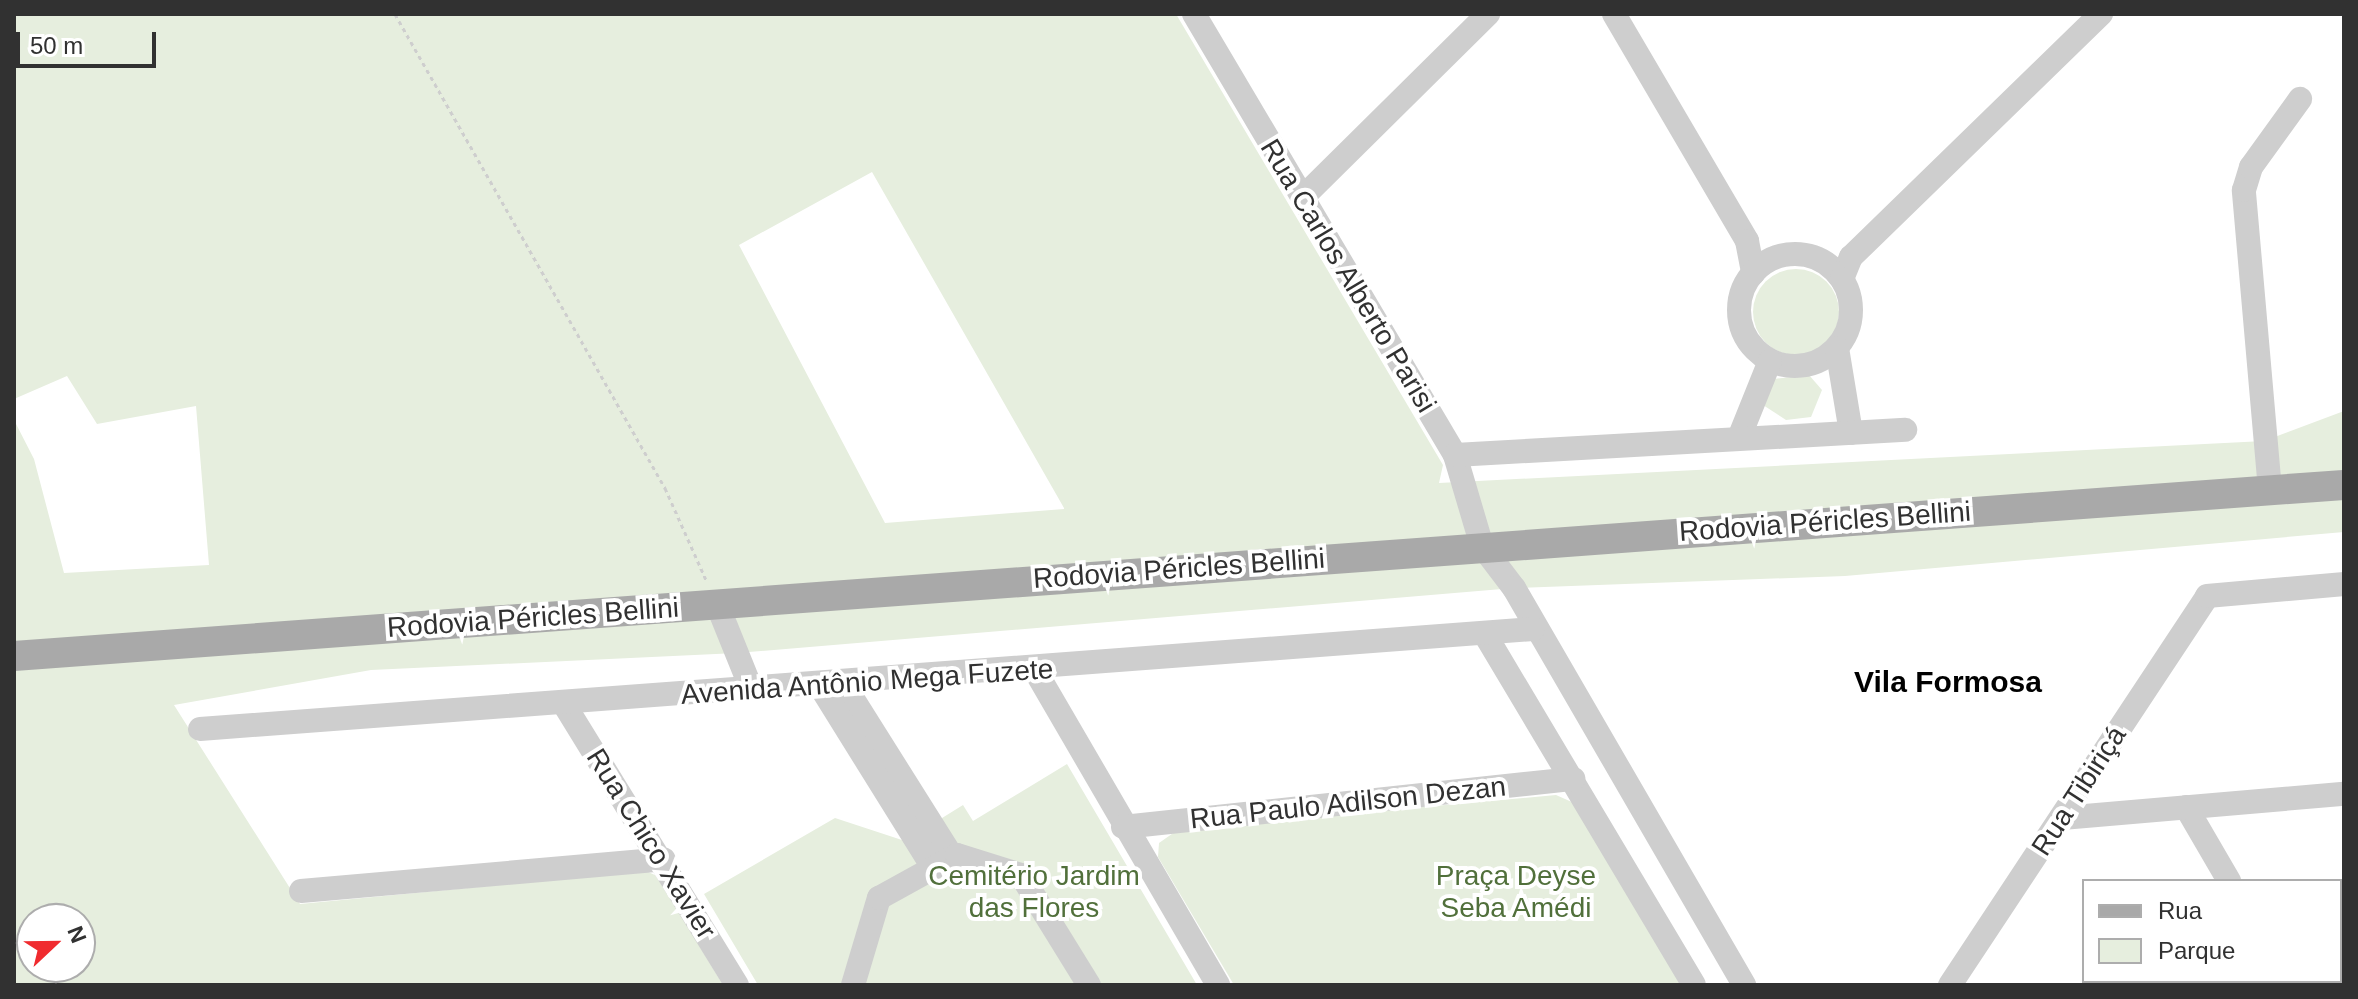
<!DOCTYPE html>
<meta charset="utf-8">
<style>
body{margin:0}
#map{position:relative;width:2358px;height:999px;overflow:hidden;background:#fff;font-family:Helvetica,sans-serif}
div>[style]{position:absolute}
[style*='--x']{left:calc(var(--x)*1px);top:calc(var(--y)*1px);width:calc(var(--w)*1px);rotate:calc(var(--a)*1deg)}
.green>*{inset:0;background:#e6eede}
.round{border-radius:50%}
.path>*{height:3px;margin-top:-1.5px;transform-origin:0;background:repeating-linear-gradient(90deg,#cecece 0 4px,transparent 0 8px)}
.minor>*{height:24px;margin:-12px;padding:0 12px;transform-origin:12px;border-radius:12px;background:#cecece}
.minor>.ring{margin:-12px;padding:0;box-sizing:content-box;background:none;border:24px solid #cecece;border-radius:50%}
.major>*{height:30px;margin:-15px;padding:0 15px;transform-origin:15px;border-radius:15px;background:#a9a9a9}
span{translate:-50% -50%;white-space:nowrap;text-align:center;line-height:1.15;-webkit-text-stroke:8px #fff;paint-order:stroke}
.street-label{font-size:28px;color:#313131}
.park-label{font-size:28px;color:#51703b}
.neighbourhood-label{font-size:30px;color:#000;font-weight:700}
.frame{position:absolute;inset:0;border:16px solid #313131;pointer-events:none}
.legend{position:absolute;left:2082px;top:879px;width:260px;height:104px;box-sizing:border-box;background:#fff;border:2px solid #adadad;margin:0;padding:10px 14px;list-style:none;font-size:24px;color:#313131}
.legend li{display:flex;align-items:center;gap:16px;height:40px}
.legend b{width:40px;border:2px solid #adadad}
.north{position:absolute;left:16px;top:903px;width:80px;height:80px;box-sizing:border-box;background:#fff;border:2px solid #adadad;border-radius:50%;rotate:68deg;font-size:22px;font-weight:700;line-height:32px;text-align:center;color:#313131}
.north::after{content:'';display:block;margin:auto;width:28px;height:36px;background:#f02b2f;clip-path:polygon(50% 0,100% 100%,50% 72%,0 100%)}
.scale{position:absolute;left:16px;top:32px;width:140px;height:36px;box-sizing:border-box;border:4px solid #313131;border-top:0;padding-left:10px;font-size:24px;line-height:28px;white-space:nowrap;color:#313131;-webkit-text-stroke:6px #fff;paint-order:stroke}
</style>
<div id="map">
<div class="green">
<div style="clip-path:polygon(evenodd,14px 14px,1176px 14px,1443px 465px,1439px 483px,2264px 441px,2344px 411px,2344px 532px,1845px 576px,1514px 588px,737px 653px,371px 670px,174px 705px,300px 904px,646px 871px,657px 876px,723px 985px,14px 985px,14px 420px,34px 459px,64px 573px,209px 565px,196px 406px,97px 424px,67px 376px,14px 399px,14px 14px,872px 172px,1064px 508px,1064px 509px,885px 523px,739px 245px,872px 172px,14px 14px,32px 919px,80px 919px,80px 967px,32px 967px,32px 919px)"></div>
<div class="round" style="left:1753px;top:269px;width:86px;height:86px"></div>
<div style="clip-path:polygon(1809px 375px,1822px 390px,1811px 417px,1786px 420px,1763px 405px,1773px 379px)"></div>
<div style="clip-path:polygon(1067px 764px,1197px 985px,758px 985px,704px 894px,835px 818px,905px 841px,963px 805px,973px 821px)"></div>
<div style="clip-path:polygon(1556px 795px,1574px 803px,1682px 985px,1234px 985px,1158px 857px,1159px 843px,1179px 829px)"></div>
</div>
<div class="path">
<div style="--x:395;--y:14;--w:546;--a:60.33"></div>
<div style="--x:665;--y:488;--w:103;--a:65.9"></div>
</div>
<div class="minor">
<div style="--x:1194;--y:14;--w:512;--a:59.38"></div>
<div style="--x:1455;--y:455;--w:95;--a:73.5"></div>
<div style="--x:1482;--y:546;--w:53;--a:52.7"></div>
<div style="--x:1514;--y:588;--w:459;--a:59.9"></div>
<div style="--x:1614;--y:14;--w:263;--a:59.6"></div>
<div style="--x:1747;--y:241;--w:33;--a:79"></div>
<div style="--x:1302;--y:198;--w:262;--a:-44.7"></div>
<div class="ring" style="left:1739px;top:254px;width:88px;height:88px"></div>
<div style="--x:1842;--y:279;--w:24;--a:-68"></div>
<div style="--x:1851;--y:257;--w:349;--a:-44.2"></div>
<div style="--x:1837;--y:348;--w:86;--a:80.6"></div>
<div style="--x:1739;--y:438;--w:83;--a:-68.1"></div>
<div style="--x:1455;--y:455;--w:451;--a:-3.2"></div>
<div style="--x:2270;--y:490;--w:301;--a:-95"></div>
<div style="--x:2244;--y:190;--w:24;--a:-73"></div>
<div style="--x:2251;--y:167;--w:84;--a:-54.2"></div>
<div style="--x:717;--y:604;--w:91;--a:68"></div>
<div style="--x:1486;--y:636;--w:406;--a:59.2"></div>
<div style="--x:1036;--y:672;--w:362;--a:59.8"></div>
<div style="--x:844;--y:685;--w:201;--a:57.8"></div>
<div style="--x:820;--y:686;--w:212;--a:58.1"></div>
<div style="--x:564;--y:704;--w:330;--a:58.4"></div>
<div style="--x:200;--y:729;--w:1337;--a:-4.29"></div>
<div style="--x:2186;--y:807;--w:86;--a:59.8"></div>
<div style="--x:2062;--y:818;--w:283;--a:-4.9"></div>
<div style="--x:1123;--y:827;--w:453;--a:-6.1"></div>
<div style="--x:301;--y:891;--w:364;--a:-5"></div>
<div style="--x:2287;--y:981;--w:5;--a:53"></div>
<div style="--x:853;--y:985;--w:91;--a:-73.4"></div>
<div style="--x:879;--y:898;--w:89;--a:-28.9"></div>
<div style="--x:957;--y:855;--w:67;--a:17.4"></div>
<div style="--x:1021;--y:875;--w:129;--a:58.3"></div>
<div style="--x:1950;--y:985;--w:466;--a:-56.5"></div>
<div style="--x:2207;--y:596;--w:138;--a:-5"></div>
</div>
<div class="major">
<div style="--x:14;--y:656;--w:2336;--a:-4.2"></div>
</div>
<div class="street-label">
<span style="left:1348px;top:276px;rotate:59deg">Rua Carlos Alberto Parisi</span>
<span style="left:1825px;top:522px;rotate:-4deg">Rodovia Péricles Bellini</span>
<span style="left:1179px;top:569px;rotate:-4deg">Rodovia Péricles Bellini</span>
<span style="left:533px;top:618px;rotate:-4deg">Rodovia Péricles Bellini</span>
<span style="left:867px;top:682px;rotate:-4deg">Avenida Antônio Mega Fuzete</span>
<span style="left:2079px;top:791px;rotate:-57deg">Rua Tibiriçá</span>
<span style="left:1348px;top:803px;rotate:-6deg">Rua Paulo Adilson Dezan</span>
<span style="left:651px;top:844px;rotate:58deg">Rua Chico Xavier</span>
</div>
<div class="park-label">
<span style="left:1034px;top:892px">Cemitério Jardim<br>das Flores</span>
<span style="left:1516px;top:892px">Praça Deyse<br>Seba Amédi</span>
</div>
<div class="neighbourhood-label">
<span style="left:1948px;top:682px">Vila Formosa</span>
</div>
<div class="frame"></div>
<ul class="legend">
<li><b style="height:10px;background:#a9a9a9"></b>Rua</li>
<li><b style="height:22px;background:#e6eede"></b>Parque</li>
</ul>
<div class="north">N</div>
<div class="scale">50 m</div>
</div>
